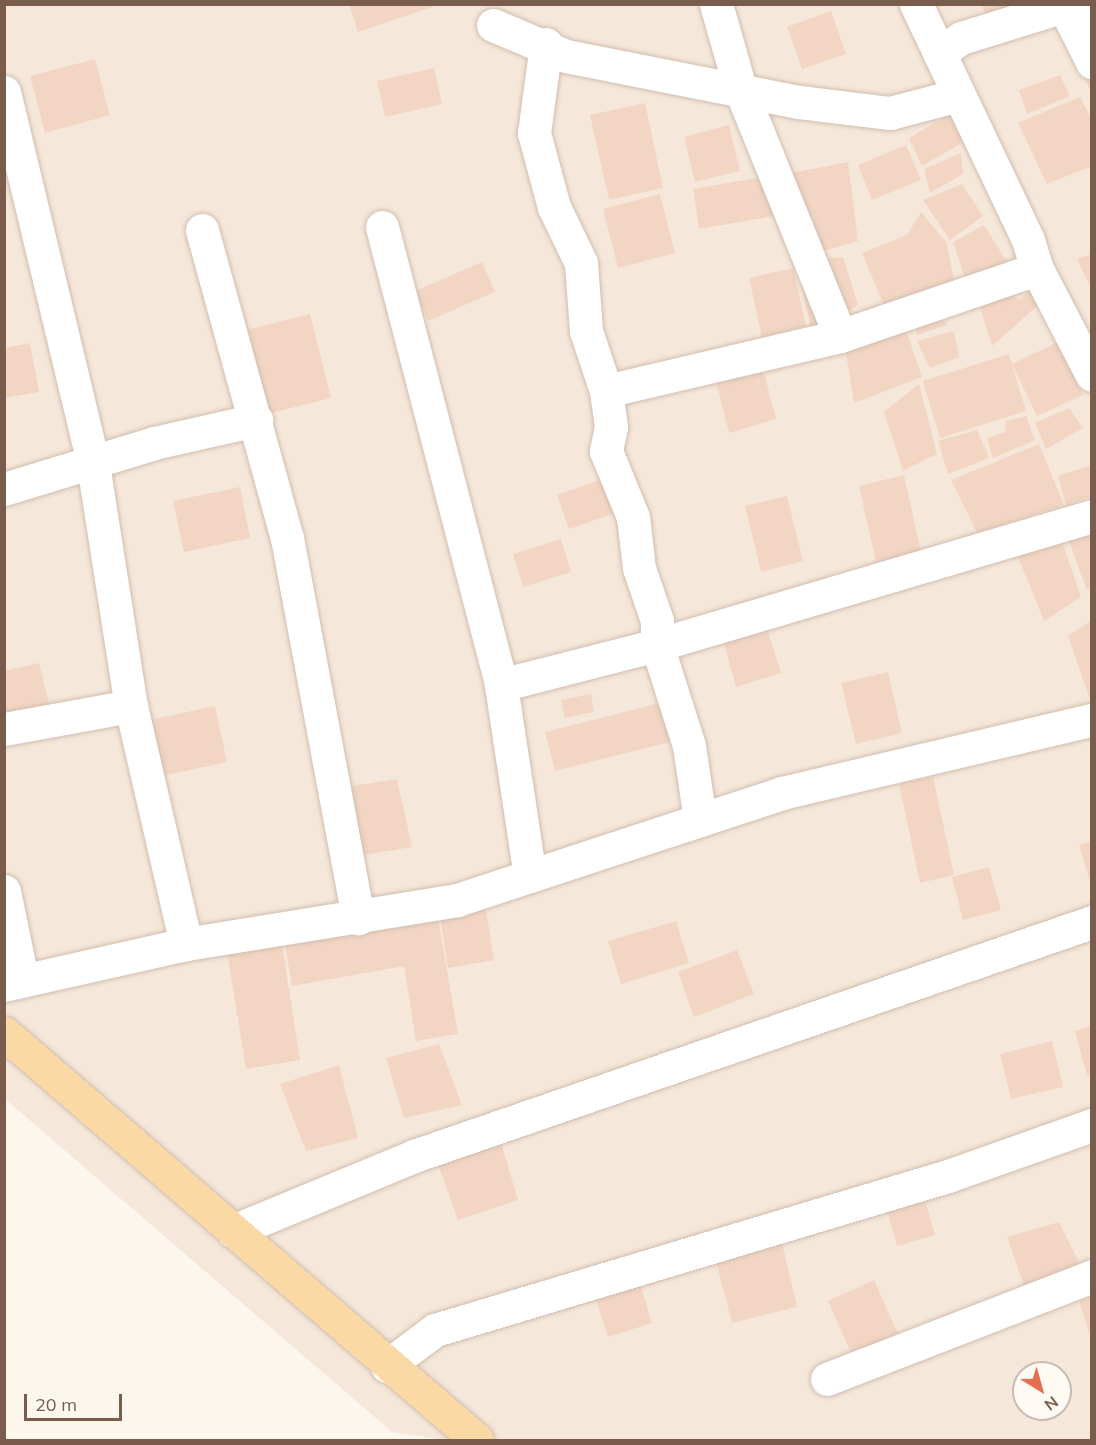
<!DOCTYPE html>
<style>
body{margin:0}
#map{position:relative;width:1096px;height:1445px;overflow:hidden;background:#fdf6ec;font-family:Mulish,sans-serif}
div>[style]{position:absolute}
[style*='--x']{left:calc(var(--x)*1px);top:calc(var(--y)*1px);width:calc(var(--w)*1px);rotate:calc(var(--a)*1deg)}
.residential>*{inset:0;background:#f5e8da}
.building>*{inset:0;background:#f3d5c3}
.roads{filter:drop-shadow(0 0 2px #d1beb0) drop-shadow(0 0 2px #d1beb0)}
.street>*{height:33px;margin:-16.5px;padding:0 16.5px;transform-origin:16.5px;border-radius:16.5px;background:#fff}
.primary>*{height:33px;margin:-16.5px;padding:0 16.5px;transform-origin:16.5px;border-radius:16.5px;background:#fbd9a5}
span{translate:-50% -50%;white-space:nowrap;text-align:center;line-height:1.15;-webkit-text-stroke:5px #fffaf3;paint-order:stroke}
.frame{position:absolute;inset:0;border:6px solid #7a5c4d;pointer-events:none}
.north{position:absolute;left:1012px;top:1361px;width:60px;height:60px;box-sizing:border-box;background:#fffaf3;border:2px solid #cabbb1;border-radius:50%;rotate:143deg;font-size:16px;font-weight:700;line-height:24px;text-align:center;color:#7a5c4d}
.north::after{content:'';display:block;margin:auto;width:21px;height:27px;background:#e76f51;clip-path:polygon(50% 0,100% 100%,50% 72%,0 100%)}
.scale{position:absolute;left:24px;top:1394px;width:98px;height:27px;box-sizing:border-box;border:3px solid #7a5c4d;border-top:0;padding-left:8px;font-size:18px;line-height:21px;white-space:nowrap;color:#7a5c4d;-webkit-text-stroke:4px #fffaf3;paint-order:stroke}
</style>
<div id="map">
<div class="residential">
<div style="clip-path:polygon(evenodd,4px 5px,1091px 5px,1091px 1440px,445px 1440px,392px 1432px,5px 1099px,4px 5px,1024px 1373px,1060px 1373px,1060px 1409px,1024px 1409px,1024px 1373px)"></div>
</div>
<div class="building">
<div style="clip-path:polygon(349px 4px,431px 4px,432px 7px,358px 32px)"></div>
<div style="clip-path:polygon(982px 4px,1043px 4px,987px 21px)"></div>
<div style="clip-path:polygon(831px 11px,846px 54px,802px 69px,787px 27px)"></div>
<div style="clip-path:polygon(1073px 56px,1092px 68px,1092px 93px)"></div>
<div style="clip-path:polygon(95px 59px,110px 115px,45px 133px,30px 76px)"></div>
<div style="clip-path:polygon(434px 68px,442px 104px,385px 117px,377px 81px)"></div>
<div style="clip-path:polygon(1060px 75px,1070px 96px,1027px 114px,1019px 90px)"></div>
<div style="clip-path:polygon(1080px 97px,1092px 120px,1092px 166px,1047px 184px,1018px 123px)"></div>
<div style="clip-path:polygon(645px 103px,663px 188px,609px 200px,590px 115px)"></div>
<div style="clip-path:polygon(953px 112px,962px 143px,922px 166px,909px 138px)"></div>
<div style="clip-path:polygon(729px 125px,740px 171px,695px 182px,684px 137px)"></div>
<div style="clip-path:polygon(906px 145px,921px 180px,872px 200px,858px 165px)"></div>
<div style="clip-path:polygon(961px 153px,963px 174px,930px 193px,924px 169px)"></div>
<div style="clip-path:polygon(848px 162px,858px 241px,820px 252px,813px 217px,796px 220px,781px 175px)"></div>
<div style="clip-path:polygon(774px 175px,780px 215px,699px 229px,693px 189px)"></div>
<div style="clip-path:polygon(962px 184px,983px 216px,950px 240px,923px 200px)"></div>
<div style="clip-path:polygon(660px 194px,675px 253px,618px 268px,603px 209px)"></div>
<div style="clip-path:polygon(921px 212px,947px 243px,954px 281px,886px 310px,862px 253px,907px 235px)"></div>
<div style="clip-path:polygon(984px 225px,1007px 262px,966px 280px,953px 242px)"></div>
<div style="clip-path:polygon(1092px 254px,1092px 290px,1077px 259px)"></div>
<div style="clip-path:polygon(843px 257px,858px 305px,837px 318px,812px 259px)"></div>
<div style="clip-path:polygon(482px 262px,495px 292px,428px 321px,415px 291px)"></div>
<div style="clip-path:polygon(797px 265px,831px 322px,811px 328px)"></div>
<div style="clip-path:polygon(793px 268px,806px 326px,762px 337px,749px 278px)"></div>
<div style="clip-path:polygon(1035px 287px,1045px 299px,992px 346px,979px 304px,1009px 292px,1019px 300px)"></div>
<div style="clip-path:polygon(310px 314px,331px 398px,263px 415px,243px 331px)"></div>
<div style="clip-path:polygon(938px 315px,947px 325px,917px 335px,915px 320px)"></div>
<div style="clip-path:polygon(906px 330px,922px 377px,854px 403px,845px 348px)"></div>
<div style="clip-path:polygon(954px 331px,959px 357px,930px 368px,917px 341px)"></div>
<div style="clip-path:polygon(1058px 342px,1083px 395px,1037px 416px,1012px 364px)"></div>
<div style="clip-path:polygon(30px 343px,39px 392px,4px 398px,4px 348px)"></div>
<div style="clip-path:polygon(1009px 354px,1026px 411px,940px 438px,923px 381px)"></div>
<div style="clip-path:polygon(762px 365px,776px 419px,729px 433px,715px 377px)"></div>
<div style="clip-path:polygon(919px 384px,937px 454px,903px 471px,884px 412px)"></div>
<div style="clip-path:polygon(1069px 408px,1083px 428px,1046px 449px,1035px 423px)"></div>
<div style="clip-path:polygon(1026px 416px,1035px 440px,993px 458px,987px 438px,1005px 432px,1006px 421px)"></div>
<div style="clip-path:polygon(977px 430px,989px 458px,948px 474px,938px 441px)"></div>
<div style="clip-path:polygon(1039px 444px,1064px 505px,977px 533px,951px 480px)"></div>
<div style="clip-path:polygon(1092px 465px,1092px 496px,1066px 505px,1058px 476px)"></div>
<div style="clip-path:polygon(904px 475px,921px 552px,876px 562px,859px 486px)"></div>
<div style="clip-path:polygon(606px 478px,618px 512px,569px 529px,557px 495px)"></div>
<div style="clip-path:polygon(240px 487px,250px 538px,184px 552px,173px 501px)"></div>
<div style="clip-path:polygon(787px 496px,803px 561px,761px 572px,745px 506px)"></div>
<div style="clip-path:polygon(1092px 533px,1092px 587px,1087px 590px,1068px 539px)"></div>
<div style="clip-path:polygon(1061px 538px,1081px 597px,1044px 621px,1016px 552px)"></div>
<div style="clip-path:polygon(561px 539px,571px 572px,523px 587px,513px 554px)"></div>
<div style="clip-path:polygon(1092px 620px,1092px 698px,1090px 699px,1068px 636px)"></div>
<div style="clip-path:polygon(766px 626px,781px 673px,736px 687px,723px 640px)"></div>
<div style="clip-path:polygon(39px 663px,50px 708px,4px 719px,4px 671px)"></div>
<div style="clip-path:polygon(888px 672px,902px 733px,856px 744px,841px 683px)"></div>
<div style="clip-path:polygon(591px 694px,594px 712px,565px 718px,561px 700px)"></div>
<div style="clip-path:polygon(664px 702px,674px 741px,555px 771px,545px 732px)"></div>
<div style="clip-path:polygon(215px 706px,227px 762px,152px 778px,140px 722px)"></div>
<div style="clip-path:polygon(933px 777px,954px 875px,920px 883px,899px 784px)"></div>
<div style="clip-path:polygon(397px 779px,412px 847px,358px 856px,346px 787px)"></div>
<div style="clip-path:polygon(1092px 841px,1092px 884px,1091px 885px,1079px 845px)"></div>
<div style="clip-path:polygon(989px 867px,1001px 910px,963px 920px,952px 877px)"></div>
<div style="clip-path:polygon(485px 903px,494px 960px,448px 968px,439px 910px)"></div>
<div style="clip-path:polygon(437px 912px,458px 1034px,416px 1041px,404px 966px,292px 986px,284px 938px)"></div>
<div style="clip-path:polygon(676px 921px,689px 963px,621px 984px,608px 941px)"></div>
<div style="clip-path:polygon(282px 944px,300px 1060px,246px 1069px,227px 952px)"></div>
<div style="clip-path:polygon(737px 950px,754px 994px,694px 1017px,678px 972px)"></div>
<div style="clip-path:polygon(1092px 1026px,1092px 1074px,1087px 1076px,1075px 1031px)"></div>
<div style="clip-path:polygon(1052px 1041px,1063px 1087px,1011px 1099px,1000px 1054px)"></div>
<div style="clip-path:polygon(439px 1044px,462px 1105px,404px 1118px,386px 1058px)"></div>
<div style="clip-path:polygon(339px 1065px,358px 1138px,306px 1151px,280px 1084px)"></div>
<div style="clip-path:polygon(501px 1143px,518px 1200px,458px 1220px,438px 1164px)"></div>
<div style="clip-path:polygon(922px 1190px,935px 1235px,897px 1246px,884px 1201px)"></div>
<div style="clip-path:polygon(1059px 1222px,1081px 1266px,1024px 1285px,1007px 1237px)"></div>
<div style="clip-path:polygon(781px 1238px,797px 1307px,732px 1323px,715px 1258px)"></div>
<div style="clip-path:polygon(874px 1280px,899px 1336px,853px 1357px,828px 1301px)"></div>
<div style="clip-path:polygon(641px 1286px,652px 1323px,608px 1337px,596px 1300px)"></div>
<div style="clip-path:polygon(1092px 1297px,1092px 1339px,1091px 1339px,1079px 1301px)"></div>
</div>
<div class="roads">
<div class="street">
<div style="--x:716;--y:4;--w:87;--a:74.1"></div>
<div style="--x:740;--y:88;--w:267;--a:68"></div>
<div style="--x:916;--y:4;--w:261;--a:64.6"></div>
<div style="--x:1028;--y:240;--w:30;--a:73"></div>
<div style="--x:1037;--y:269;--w:119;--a:62.6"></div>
<div style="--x:1064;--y:6;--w:63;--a:63.4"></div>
<div style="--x:493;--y:25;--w:79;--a:23"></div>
<div style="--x:566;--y:56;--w:237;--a:11.2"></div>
<div style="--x:799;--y:102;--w:92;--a:6.9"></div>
<div style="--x:890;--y:113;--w:67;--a:-14.7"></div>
<div style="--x:546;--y:44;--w:90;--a:97.7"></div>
<div style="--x:534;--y:133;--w:77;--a:74.9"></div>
<div style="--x:554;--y:207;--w:62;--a:64.3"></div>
<div style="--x:581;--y:263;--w:68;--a:85.8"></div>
<div style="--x:586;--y:331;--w:63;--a:71.6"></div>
<div style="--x:606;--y:391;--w:36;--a:82"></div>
<div style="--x:611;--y:427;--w:25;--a:102"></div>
<div style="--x:606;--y:451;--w:71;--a:67.8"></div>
<div style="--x:633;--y:517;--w:51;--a:83.3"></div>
<div style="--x:639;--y:568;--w:56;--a:71.2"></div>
<div style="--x:657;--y:621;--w:24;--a:90"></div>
<div style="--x:657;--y:645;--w:106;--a:72.4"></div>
<div style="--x:689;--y:746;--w:75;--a:81.5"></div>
<div style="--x:939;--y:53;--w:27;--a:-34"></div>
<div style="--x:961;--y:38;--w:108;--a:-17.3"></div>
<div style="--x:1064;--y:6;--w:28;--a:2"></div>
<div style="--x:4;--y:92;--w:382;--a:76.5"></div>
<div style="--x:93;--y:464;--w:245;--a:81.1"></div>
<div style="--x:131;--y:706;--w:244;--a:77"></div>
<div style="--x:382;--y:227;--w:473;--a:75.4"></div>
<div style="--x:501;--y:685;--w:193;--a:81.4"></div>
<div style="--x:202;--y:230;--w:320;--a:74.6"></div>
<div style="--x:287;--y:538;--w:387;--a:79.4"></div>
<div style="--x:606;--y:391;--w:240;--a:-13.2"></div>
<div style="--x:840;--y:336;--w:208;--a:-18.8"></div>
<div style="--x:4;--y:489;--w:157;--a:-17"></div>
<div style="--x:154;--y:443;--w:105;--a:-12.7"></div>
<div style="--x:501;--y:685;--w:161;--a:-14.4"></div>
<div style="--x:657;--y:645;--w:454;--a:-16.5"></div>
<div style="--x:4;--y:729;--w:129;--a:-10.3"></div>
<div style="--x:4;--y:891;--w:90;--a:78.4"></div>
<div style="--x:4;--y:985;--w:187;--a:-12.7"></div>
<div style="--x:186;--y:944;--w:275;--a:-9.2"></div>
<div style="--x:457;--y:900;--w:342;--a:-18.2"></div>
<div style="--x:782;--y:793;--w:318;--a:-13.3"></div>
<div style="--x:233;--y:1231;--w:196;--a:-22.5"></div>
<div style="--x:414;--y:1156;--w:717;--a:-19.04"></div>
<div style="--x:387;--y:1366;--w:60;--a:-36.9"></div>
<div style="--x:435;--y:1330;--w:536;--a:-16.71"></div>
<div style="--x:948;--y:1176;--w:153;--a:-19.5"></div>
<div style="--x:827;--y:1379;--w:284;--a:-21.2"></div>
</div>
<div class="primary">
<div style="--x:4;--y:1033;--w:624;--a:40.71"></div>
</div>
</div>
<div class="frame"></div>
<div class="north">N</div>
<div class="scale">20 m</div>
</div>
